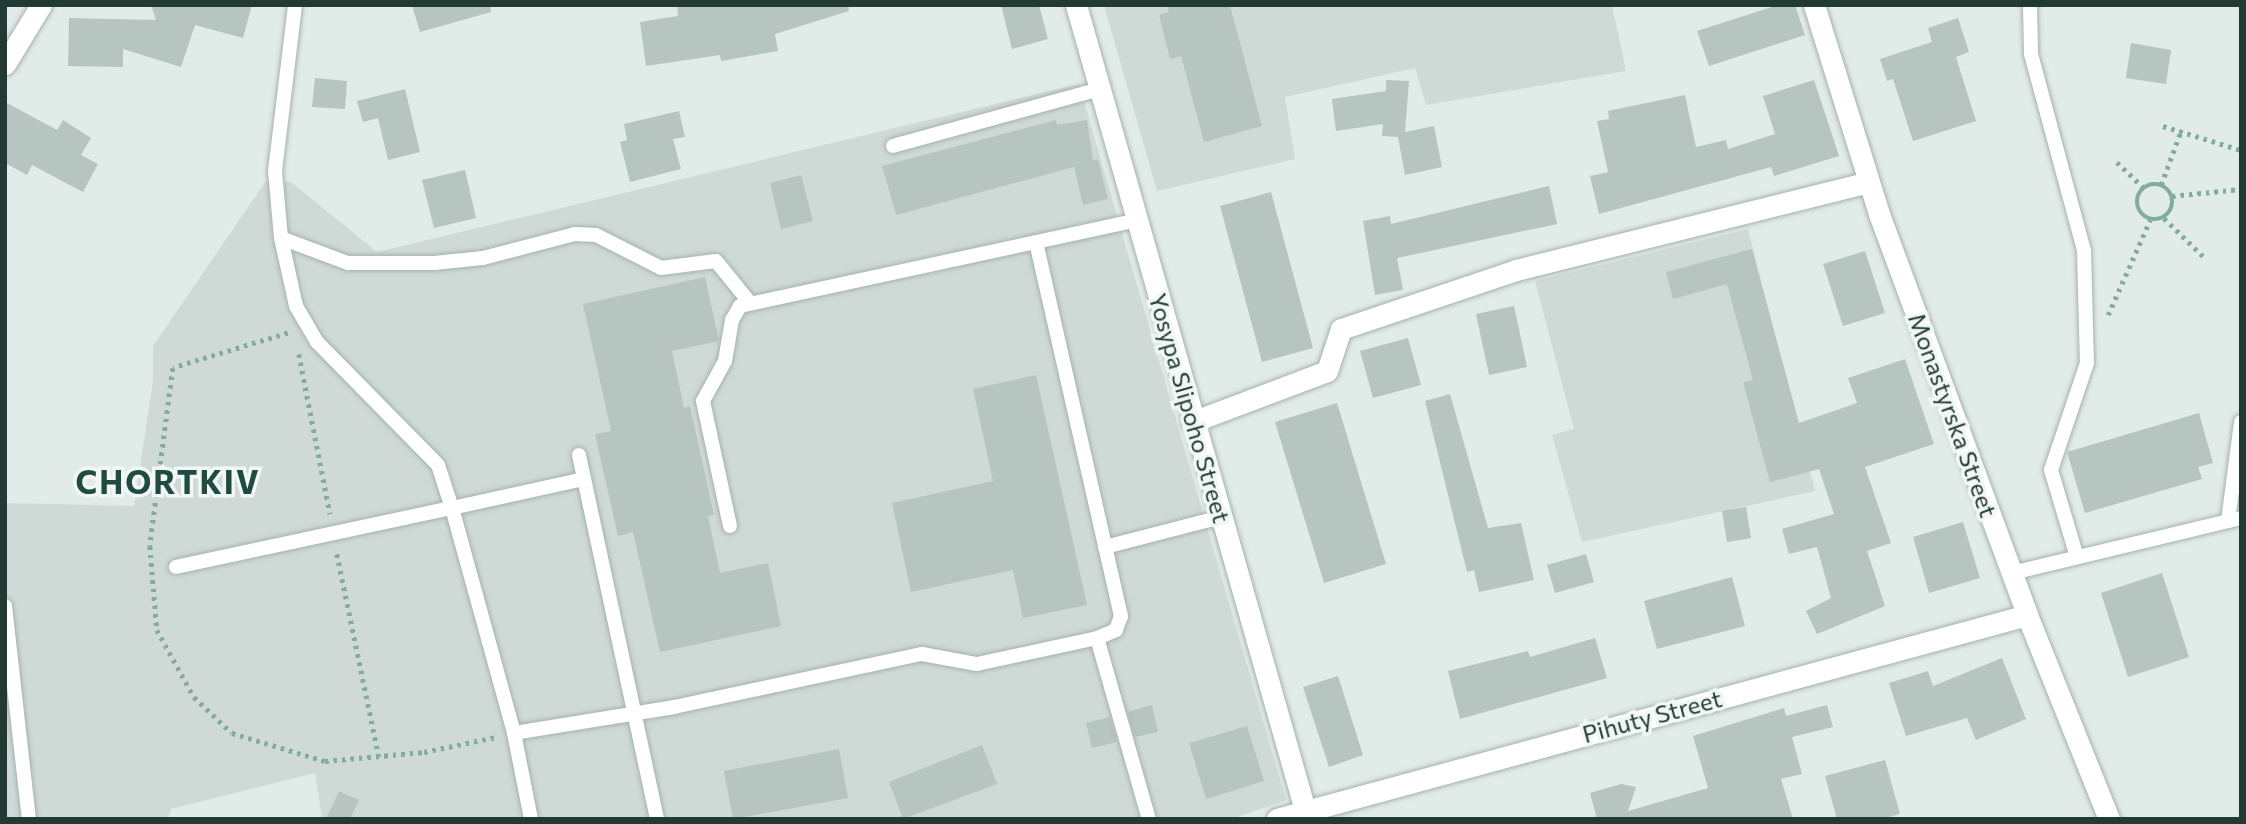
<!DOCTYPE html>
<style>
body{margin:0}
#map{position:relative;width:2246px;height:824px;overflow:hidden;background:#e1ebe7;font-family:Commissioner,sans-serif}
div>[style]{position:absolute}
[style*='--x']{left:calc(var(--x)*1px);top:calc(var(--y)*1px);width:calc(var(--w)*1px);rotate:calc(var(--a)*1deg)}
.built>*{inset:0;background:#cfdad6}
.building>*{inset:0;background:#b6c5c0}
.path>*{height:4.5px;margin-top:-2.25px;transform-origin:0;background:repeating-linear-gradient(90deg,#83aca0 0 3.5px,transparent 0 8.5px)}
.path>.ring{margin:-2.25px;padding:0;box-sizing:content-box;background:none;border:4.5px solid #83aca0;border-radius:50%}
.roads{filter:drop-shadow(0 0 2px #a4b2ae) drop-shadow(0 0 2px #a4b2ae)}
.service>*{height:14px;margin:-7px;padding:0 7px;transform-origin:7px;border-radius:7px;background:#fff}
.minor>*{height:21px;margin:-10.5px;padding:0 10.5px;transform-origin:10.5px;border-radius:10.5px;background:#fff}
span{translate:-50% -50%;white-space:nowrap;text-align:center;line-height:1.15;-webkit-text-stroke:7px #f1f7f4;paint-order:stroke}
.street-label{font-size:24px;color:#223a34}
.district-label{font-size:32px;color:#204b41;font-weight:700;letter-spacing:2px}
.frame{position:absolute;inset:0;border:7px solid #223a34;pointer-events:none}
</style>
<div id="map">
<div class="built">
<div style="clip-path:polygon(1104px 5px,1612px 5px,1626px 71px,1426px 105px,1415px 68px,1285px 97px,1295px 159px,1157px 191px)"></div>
<div style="clip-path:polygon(1079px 84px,1286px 800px,1232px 819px,322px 819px,315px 773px,171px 809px,168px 819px,5px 819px,5px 503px,134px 506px,153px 381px,153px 346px,266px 181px,291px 182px,377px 252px)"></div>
<div style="clip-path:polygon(1748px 229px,1815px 491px,1582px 542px,1552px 435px,1574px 429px,1535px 281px)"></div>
</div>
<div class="building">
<div style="clip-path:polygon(151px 5px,252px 5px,243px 38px,195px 25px,181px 67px,123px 49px,123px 67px,68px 66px,69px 18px,156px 20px)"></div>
<div style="clip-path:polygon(412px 5px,490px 5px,491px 12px,420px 32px)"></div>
<div style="clip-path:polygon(677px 5px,848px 5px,849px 11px,775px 34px,778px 51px,721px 61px,720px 55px,646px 66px,640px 22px,678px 16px)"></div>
<div style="clip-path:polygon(1001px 5px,1039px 5px,1048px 39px,1012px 49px)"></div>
<div style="clip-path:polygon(1167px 5px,1230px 5px,1262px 126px,1204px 142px,1181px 56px,1170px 59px,1159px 15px,1169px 12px)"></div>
<div style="clip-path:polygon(1778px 5px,1795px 5px,1805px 35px,1709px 66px,1697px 31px)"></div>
<div style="clip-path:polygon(1958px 18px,1969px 52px,1956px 57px,1976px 121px,1913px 141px,1893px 79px,1887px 81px,1880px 59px,1932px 42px,1928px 28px)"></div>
<div style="clip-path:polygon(2131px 43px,2171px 50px,2166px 84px,2126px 78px)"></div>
<div style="clip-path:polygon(315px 78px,347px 81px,345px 109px,312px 107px)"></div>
<div style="clip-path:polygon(1386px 80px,1409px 81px,1405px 132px,1434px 126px,1442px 167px,1405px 175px,1398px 137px,1382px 136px,1383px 124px,1336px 131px,1332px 99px,1386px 91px)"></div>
<div style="clip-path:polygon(1814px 80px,1839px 156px,1774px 176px,1771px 167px,1599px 214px,1590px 176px,1608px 172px,1597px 121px,1609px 119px,1608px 111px,1685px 95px,1696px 147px,1726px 140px,1728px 149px,1775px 134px,1763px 96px)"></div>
<div style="clip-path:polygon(405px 89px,420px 152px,388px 160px,378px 118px,363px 122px,357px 101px)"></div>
<div style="clip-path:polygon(5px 102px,57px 130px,63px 120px,91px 138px,81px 155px,98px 164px,83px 192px,32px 165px,27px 175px,5px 163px)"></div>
<div style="clip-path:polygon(679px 111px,685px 137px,673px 139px,681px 169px,630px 182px,620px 142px,627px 140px,624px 124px)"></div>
<div style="clip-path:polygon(1056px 120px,1057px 125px,1087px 120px,1093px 160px,1098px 159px,1108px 199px,1083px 205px,1074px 167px,896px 215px,882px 166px)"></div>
<div style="clip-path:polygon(465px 170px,476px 218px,434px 228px,422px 180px)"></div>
<div style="clip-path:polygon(801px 175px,813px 221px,781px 229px,770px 183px)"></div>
<div style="clip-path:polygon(1549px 186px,1557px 224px,1397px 258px,1403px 290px,1375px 295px,1363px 221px,1390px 216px,1391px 224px)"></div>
<div style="clip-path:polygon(1271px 192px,1313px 348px,1262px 362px,1220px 206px)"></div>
<div style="clip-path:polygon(1752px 249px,1799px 423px,1857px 403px,1848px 378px,1905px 359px,1934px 444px,1865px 467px,1891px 543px,1867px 551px,1885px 606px,1817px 634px,1806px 611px,1831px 598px,1817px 547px,1789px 554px,1782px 529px,1834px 514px,1819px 469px,1770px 482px,1743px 382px,1753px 380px,1727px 284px,1673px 299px,1666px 272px)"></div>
<div style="clip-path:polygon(1865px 251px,1885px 313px,1843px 326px,1823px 264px)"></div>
<div style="clip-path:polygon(705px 277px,719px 341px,672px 351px,684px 408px,690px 406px,714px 515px,708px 516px,720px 573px,768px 563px,781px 626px,660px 652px,633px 532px,618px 536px,595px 434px,611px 431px,583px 304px)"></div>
<div style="clip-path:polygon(1514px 306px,1527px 367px,1489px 375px,1476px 314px)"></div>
<div style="clip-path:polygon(1408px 338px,1421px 385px,1373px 398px,1360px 351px)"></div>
<div style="clip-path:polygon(1036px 375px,1087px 605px,1023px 618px,1013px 570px,911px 592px,892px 503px,993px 481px,973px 389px)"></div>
<div style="clip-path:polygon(1450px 394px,1488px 528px,1521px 523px,1534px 580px,1479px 592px,1474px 570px,1467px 572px,1425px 401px)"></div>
<div style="clip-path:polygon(1337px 403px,1386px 564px,1324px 583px,1275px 422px)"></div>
<div style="clip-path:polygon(2199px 413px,2213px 463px,2198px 467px,2202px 479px,2085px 513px,2067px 452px)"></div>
<div style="clip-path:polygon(1746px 507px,1751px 538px,1727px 542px,1722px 511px)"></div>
<div style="clip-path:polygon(1963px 522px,1980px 578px,1929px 593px,1913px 537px)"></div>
<div style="clip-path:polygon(1586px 554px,1594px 582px,1555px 593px,1547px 565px)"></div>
<div style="clip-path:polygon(2162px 573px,2189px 657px,2128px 677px,2101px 593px)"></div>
<div style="clip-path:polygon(1732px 577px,1745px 626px,1657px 649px,1644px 601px)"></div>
<div style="clip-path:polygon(1595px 638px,1607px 678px,1460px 719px,1448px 671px,1528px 651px,1530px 657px)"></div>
<div style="clip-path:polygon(2002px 658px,2026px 719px,1976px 740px,1967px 718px,1906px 736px,1889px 683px,1928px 671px,1933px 686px)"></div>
<div style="clip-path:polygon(1338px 676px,1363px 755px,1329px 767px,1303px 687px)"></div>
<div style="clip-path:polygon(1152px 705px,1158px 732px,1135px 737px,1128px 712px)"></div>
<div style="clip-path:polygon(1827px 705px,1833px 727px,1792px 737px,1802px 774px,1781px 779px,1793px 819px,1597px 819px,1590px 793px,1621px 784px,1636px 787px,1628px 811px,1708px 788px,1693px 736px,1784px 708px,1786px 716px)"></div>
<div style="clip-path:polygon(1110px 717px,1117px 742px,1092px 748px,1086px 723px)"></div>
<div style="clip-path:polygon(1247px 726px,1264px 781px,1206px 799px,1189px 743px)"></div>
<div style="clip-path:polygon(982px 745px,997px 784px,903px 819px,889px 782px)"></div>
<div style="clip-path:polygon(839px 749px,848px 798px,733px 819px,724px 771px)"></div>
<div style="clip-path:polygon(1885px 760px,1900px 814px,1881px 819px,1837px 819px,1825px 776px)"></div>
<div style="clip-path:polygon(339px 791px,359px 800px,350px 819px,326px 819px)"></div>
</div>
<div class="path">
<div style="--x:2163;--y:126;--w:82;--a:17.1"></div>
<div style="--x:2117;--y:162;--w:37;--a:44"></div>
<div class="ring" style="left:2137px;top:184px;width:31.5px;height:31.5px"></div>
<div style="--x:2161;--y:185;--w:58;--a:-69.7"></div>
<div style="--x:2172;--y:196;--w:69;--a:-5.8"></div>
<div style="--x:2164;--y:218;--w:57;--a:44.3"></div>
<div style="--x:2108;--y:315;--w:104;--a:-66.1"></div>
<div style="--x:288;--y:333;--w:120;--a:163.1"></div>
<div style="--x:173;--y:368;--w:179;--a:97.4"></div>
<div style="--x:150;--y:546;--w:84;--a:85.2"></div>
<div style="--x:157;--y:630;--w:77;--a:61.1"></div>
<div style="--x:194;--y:697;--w:52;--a:43.5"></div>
<div style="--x:232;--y:733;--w:97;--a:16.8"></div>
<div style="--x:325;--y:761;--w:99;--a:-5.2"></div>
<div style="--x:424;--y:752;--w:74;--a:-11.8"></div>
<div style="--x:299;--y:354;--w:163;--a:79"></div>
<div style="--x:337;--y:554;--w:207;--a:78.3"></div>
</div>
<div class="roads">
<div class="service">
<div style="--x:2030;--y:5;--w:49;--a:88.8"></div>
<div style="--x:2031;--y:54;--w:204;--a:74.9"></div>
<div style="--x:2084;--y:251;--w:112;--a:88.5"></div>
<div style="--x:2087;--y:363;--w:113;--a:108.6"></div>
<div style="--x:2051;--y:470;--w:91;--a:73.4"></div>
<div style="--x:893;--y:146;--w:215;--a:-15.4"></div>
<div style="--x:281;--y:238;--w:72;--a:20.5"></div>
<div style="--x:348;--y:263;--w:86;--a:0"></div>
<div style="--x:434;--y:263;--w:49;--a:-5.8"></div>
<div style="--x:483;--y:258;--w:95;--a:-14.6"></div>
<div style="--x:575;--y:234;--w:21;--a:3"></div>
<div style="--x:596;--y:235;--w:73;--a:26.9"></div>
<div style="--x:661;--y:268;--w:55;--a:-7.3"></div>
<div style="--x:716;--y:261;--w:54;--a:51"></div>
<div style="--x:1036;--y:242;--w:384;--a:77.2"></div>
<div style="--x:1121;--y:616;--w:15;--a:110"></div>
<div style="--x:1116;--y:630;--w:21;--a:157"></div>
<div style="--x:1097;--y:638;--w:188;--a:74"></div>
<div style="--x:579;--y:455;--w:372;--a:77.9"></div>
<div style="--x:2228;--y:521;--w:100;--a:-82.5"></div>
<div style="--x:730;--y:526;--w:128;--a:-102.2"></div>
<div style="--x:703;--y:401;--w:46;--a:-61.2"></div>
<div style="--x:725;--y:361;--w:42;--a:-80.3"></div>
<div style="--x:732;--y:320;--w:16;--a:-60"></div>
<div style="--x:740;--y:306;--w:406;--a:-12.2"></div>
<div style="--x:1105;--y:547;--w:120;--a:-14.5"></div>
<div style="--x:176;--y:567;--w:282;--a:-12.1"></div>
<div style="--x:452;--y:508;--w:45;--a:-108"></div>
<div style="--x:438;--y:465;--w:173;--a:-134.5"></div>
<div style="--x:317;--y:342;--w:42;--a:-120.3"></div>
<div style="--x:296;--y:306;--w:70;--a:-102.4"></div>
<div style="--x:281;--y:238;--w:67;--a:-95.1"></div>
<div style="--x:275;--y:171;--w:167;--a:-83.1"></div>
<div style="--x:2012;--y:573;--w:236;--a:-13.5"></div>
<div style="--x:5;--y:606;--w:214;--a:83.6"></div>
<div style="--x:514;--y:733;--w:233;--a:-105.4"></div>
<div style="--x:452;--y:508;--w:135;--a:-12.4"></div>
<div style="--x:531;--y:819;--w:88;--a:-101.2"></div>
<div style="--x:514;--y:733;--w:162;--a:-9.2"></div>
<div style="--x:674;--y:707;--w:254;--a:-12.1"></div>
<div style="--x:922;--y:654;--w:56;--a:10.3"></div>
<div style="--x:977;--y:664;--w:123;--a:-12.2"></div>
</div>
<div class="minor">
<div style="--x:1076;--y:5;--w:837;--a:74.12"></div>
<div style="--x:1814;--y:5;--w:219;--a:72.7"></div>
<div style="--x:1879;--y:214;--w:427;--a:69.7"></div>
<div style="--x:2027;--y:615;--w:220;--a:68.1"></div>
<div style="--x:5;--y:64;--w:69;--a:-58.6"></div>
<div style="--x:1192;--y:422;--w:144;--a:-20.7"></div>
<div style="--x:1327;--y:371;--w:44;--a:-71.6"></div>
<div style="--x:1341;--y:329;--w:185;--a:-18.6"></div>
<div style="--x:1516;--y:270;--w:363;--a:-14"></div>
<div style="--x:1277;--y:819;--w:777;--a:-15.22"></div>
</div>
</div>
<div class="street-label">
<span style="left:1190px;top:408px;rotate:74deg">Yosypa Slipoho Street</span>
<span style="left:1953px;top:415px;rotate:70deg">Monastyrska Street</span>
<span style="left:1652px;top:716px;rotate:-15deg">Pihuty Street</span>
</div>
<div class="district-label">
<span style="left:168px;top:481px">CHORTKIV</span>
</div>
<div class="frame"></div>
</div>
